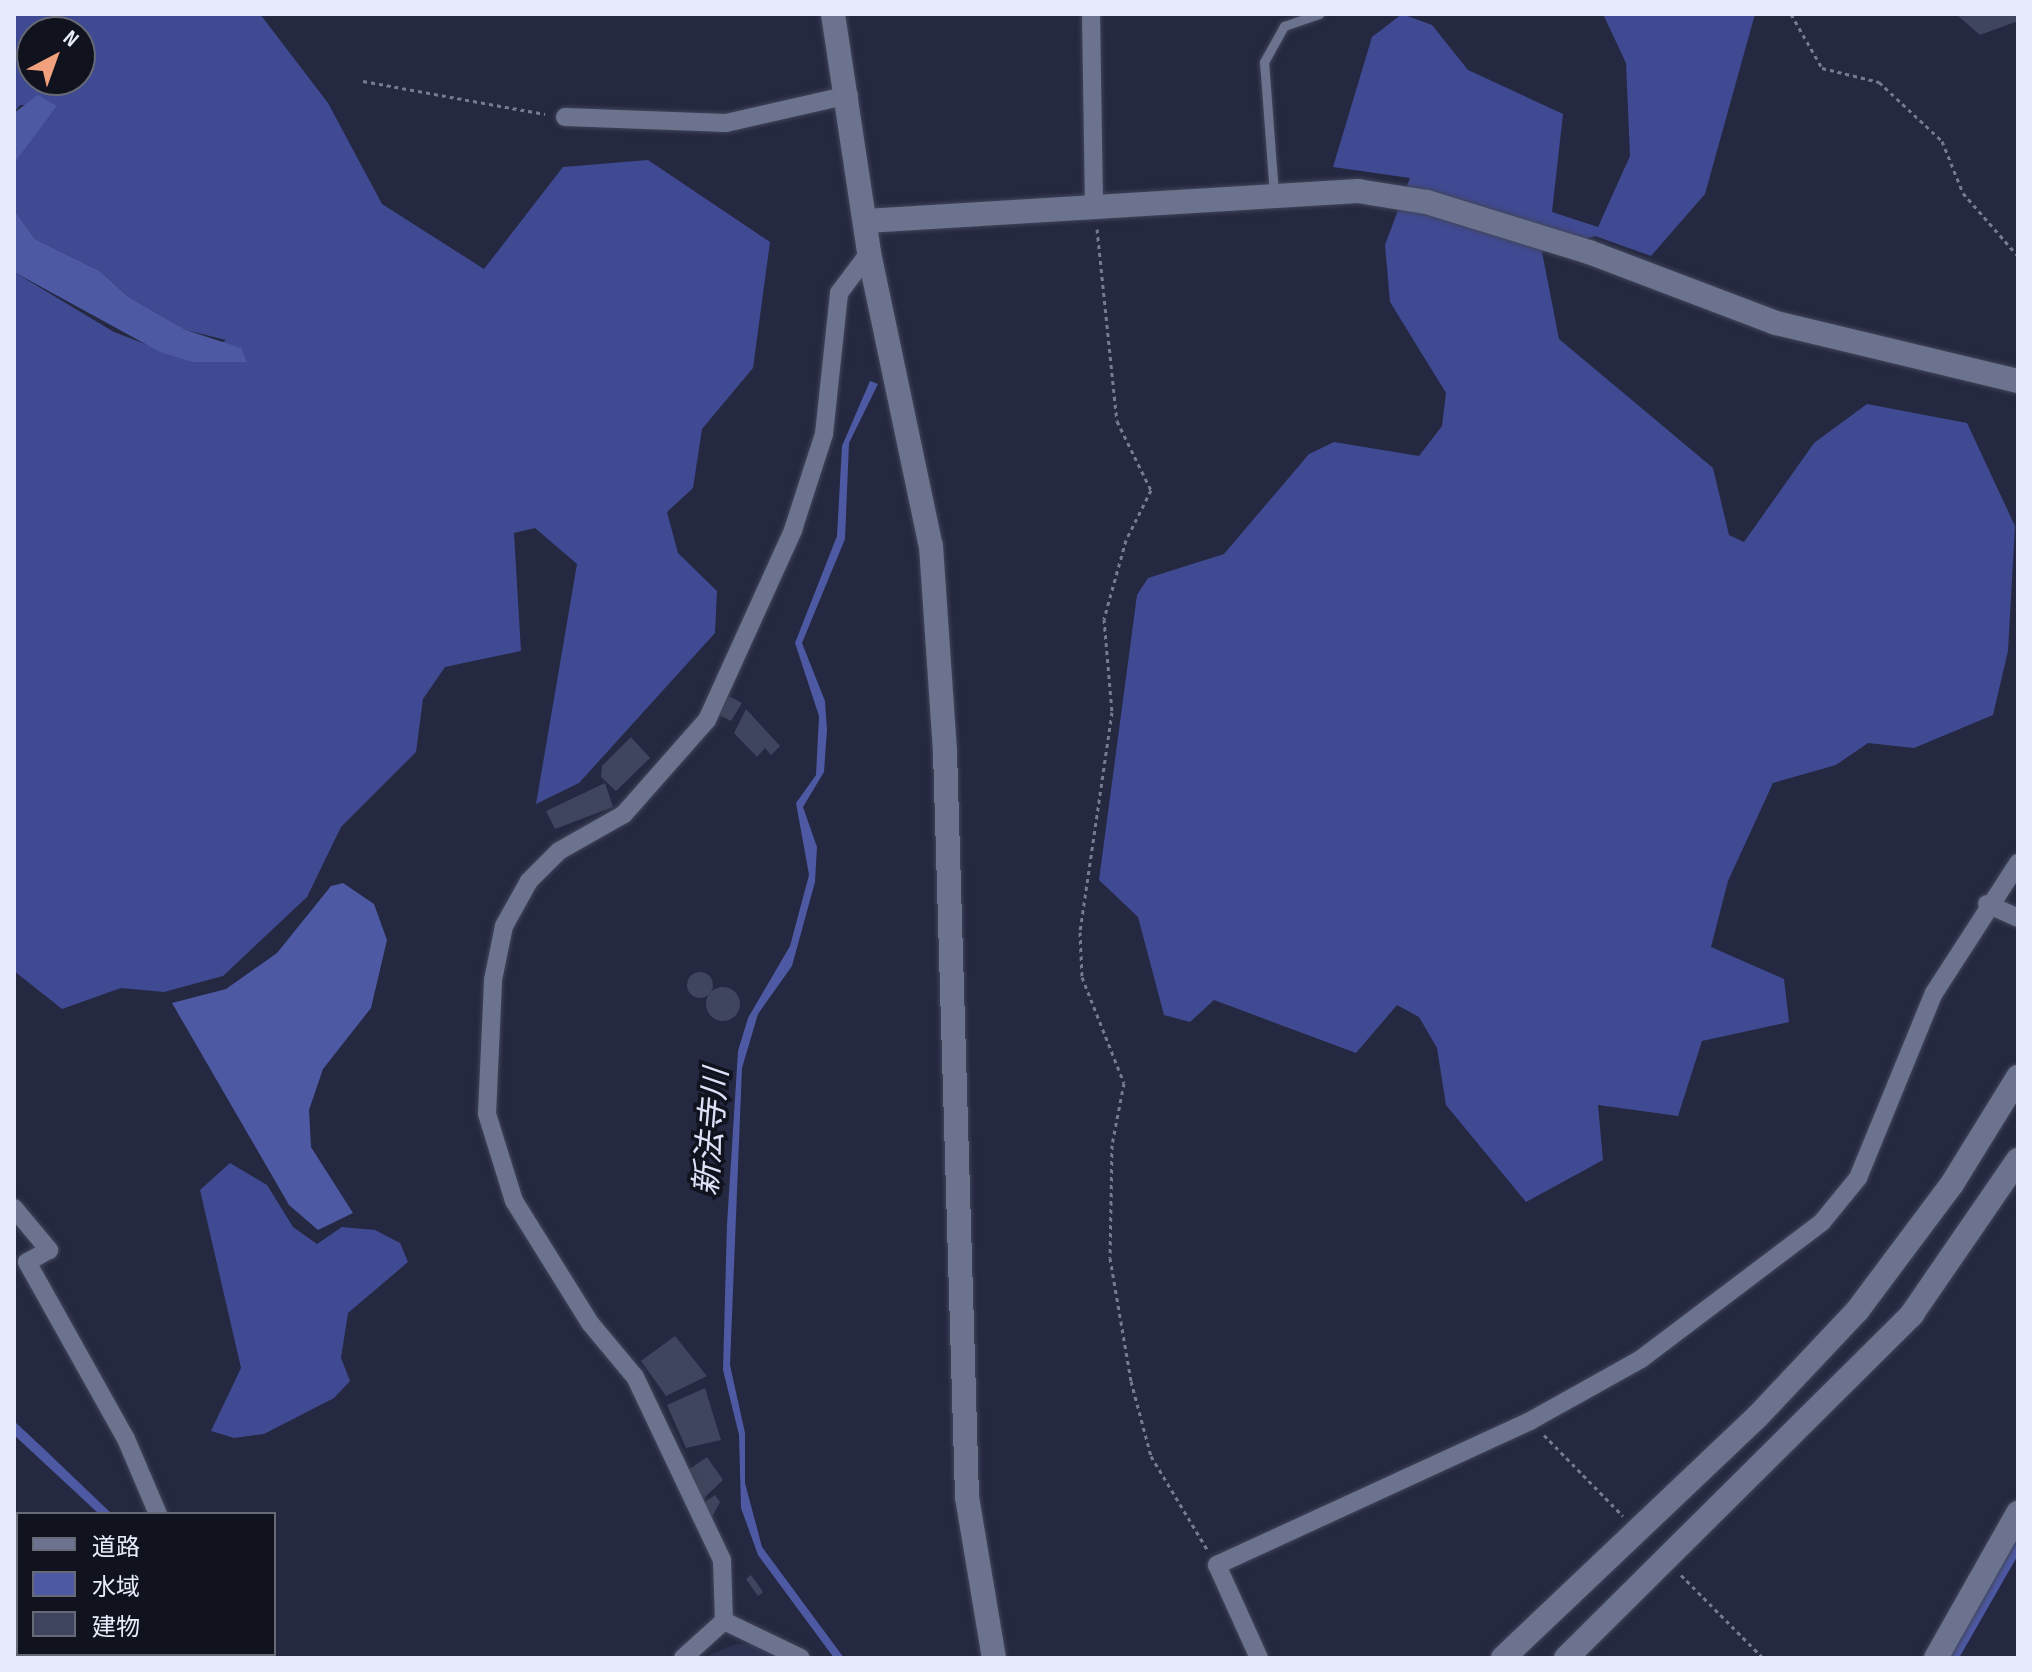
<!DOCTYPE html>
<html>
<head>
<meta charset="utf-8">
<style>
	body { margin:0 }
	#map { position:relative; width:2032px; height:1672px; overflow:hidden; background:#242840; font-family:"Sofia Sans Condensed","Noto Sans JP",sans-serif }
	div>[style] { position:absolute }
	.built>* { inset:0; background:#2c3250 }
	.forest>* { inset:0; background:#404a92 }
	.water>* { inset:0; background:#4d59a3 }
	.building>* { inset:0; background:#3f455e }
	.round { border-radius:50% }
	.path>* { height:3px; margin-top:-1.5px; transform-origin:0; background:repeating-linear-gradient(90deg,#777b8f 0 4px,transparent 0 8px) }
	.roads { filter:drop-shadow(0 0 2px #414559) drop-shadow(0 0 2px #414559) }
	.lane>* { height:9px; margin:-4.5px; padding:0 4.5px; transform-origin:4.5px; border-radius:4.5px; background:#6c738f }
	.street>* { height:18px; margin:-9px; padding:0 9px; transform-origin:9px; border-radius:9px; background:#6c738f }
	.secondary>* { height:24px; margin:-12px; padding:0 12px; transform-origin:12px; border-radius:12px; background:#6c738f }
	span { translate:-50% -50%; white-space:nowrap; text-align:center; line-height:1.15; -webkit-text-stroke:7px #10121d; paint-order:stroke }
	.water-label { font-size:32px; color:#dce1f7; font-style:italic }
	.frame { position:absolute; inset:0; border:16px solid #e7ebfb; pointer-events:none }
	.legend { position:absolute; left:16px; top:1512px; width:260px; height:144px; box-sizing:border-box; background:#10121d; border:2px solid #666976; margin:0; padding:10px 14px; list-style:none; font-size:24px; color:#e7ebfb }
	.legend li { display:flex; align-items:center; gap:16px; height:40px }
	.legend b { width:40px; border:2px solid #666976 }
	.north { position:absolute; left:16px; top:16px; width:80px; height:80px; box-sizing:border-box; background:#10121d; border:2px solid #666976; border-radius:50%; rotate:41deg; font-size:22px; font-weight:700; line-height:32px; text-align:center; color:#e7ebfb }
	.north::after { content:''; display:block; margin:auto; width:28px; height:36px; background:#f1a17d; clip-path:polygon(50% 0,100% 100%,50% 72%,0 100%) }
</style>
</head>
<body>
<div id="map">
	<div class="built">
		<div style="clip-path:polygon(737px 1644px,753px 1644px,789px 1658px,702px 1658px)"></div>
	</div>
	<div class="forest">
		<div style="clip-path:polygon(evenodd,14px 14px,260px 14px,328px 103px,382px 204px,484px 269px,563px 167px,648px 160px,770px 242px,753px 368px,702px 429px,693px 488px,667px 512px,678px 553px,717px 591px,715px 633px,579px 783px,536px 804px,577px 564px,535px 528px,514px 533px,521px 651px,445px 667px,423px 699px,416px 752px,341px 827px,307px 897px,223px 976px,164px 992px,121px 988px,62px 1009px,14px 971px,14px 272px,114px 332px,192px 362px,226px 340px,186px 330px,127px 296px,100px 271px,35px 239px,14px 210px,16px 158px,57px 106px,20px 105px,14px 113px,14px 14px,32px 32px,80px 32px,80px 80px,32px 80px,32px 32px)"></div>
		<div style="clip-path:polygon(1402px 14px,1432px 25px,1468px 70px,1563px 114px,1552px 212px,1598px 227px,1630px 156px,1626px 63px,1603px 14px,1755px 14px,1705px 194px,1651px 256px,1595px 236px,1542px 252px,1559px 339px,1713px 468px,1729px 535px,1744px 542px,1814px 443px,1867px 404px,1967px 423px,2015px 526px,2008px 651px,1993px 715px,1914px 748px,1868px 743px,1836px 765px,1773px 783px,1728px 881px,1711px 947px,1784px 979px,1789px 1022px,1702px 1041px,1678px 1116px,1598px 1105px,1603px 1160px,1526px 1202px,1446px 1105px,1437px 1048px,1419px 1017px,1397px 1005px,1356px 1053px,1214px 1000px,1190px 1022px,1164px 1015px,1138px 917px,1099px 880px,1137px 595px,1148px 578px,1224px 554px,1309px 454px,1334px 442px,1419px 456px,1442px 426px,1446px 393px,1390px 302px,1385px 245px,1410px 178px,1333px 167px,1372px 37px)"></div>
		<div style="clip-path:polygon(230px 1163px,267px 1185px,293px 1227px,317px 1244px,342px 1227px,375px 1230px,400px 1243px,408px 1262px,348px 1313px,341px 1358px,350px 1381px,334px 1398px,264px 1434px,234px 1438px,211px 1431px,241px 1368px,200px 1190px)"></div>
	</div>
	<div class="water">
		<div style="clip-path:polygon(38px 95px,57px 106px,14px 163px,14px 113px)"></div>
		<div style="clip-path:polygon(14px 210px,35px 239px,100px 271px,127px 296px,186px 330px,241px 348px,247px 362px,192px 362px,160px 352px,14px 272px)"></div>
		<div style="clip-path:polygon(870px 381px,878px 384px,849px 443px,845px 539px,802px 643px,825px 701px,827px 730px,824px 772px,803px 807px,817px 847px,815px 882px,792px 966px,758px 1014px,742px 1068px,730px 1365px,745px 1433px,745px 1483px,762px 1547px,844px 1658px,834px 1658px,758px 1555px,741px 1508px,739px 1435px,723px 1370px,727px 1224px,738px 1051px,748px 1018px,790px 946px,809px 875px,796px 803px,816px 775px,819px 716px,795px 643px,837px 536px,842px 446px)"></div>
		<div style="clip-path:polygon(343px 883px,374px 904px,387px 940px,371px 1008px,323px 1069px,309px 1110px,311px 1147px,353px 1213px,318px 1230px,289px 1205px,172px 1003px,226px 989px,277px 953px,331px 886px)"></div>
		<div style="clip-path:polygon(14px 1421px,44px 1449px,112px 1514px,99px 1514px,14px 1435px)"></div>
		<div style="clip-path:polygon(2018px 1538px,2018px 1555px,1959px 1658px,1949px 1658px)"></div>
	</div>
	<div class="building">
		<div style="clip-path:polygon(1956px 14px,2018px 14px,2018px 21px,1980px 35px)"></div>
		<div style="clip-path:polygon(729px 696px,742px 703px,731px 721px,719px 715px)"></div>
		<div style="clip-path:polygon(746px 709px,780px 746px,771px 755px,765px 748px,757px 757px,734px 733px)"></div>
		<div style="clip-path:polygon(631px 737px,650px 758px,616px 791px,601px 777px,602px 766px)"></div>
		<div style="clip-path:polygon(605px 783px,613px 807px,555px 829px,546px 811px)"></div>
		<div class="round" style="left:687px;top:972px;width:26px;height:26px"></div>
		<div class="round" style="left:706px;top:987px;width:34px;height:34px"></div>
		<div style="clip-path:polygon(675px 1336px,707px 1376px,666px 1396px,641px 1361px)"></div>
		<div style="clip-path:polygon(705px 1388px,721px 1440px,686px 1448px,667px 1405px)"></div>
		<div style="clip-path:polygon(707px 1457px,723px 1480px,703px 1499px,685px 1472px)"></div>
		<div style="clip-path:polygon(715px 1495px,720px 1502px,711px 1519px,702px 1504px)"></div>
		<div style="clip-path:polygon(751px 1575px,763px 1592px,758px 1596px,746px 1579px)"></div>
	</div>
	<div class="path">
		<div style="left:1791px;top:14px;width:62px;rotate:60.1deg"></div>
		<div style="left:1822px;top:68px;width:59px;rotate:13.8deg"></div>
		<div style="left:1879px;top:82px;width:86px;rotate:43.1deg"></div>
		<div style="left:1942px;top:141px;width:56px;rotate:68deg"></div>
		<div style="left:1963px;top:193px;width:84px;rotate:48.9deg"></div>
		<div style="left:363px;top:81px;width:185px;rotate:10.3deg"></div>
		<div style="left:1097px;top:229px;width:193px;rotate:84.1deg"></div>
		<div style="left:1117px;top:421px;width:77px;rotate:63.8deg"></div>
		<div style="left:1151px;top:490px;width:56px;rotate:116.6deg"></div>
		<div style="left:1126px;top:540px;width:82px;rotate:105.6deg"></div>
		<div style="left:1104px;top:619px;width:93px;rotate:85.1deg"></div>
		<div style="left:1112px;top:712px;width:222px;rotate:98.3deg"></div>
		<div style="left:1080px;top:932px;width:45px;rotate:87.5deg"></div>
		<div style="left:1082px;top:977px;width:114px;rotate:68.4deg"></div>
		<div style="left:1124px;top:1083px;width:63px;rotate:101deg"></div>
		<div style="left:1112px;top:1145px;width:113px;rotate:91deg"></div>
		<div style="left:1110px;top:1258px;width:125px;rotate:80.3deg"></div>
		<div style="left:1131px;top:1381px;width:78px;rotate:75.1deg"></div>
		<div style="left:1151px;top:1456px;width:111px;rotate:59deg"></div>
		<div style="left:1544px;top:1435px;width:113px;rotate:45.7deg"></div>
		<div style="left:1681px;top:1575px;width:117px;rotate:45.3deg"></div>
	</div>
	<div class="roads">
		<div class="lane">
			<div style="left:1274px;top:194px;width:132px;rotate:-94.3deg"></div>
			<div style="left:1264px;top:62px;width:41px;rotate:-60.9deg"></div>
			<div style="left:1284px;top:26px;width:37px;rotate:-19deg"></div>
		</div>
		<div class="street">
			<div style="left:1091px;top:14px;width:196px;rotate:89.1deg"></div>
			<div style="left:565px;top:117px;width:161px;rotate:2.1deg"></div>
			<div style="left:726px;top:123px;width:126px;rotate:-12.8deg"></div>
			<div style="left:1987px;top:904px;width:34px;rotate:24deg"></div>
			<div style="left:14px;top:1208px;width:55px;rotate:50.2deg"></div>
			<div style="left:49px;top:1250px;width:25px;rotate:151deg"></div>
			<div style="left:27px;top:1262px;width:203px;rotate:60.8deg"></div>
			<div style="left:126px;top:1439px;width:82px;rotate:66.9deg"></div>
			<div style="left:724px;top:1621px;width:85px;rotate:25.7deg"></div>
			<div style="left:195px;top:1654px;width:4px;rotate:63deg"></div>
			<div style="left:683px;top:1658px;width:55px;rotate:-42.1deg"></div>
			<div style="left:724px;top:1621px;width:61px;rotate:-91.9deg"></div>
			<div style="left:722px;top:1560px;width:203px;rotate:-115.4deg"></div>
			<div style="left:635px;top:1377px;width:70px;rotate:-129.8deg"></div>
			<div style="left:590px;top:1323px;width:144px;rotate:-121.9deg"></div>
			<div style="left:514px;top:1201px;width:91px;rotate:-107.2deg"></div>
			<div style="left:487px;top:1114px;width:134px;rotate:-87.4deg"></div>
			<div style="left:493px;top:980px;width:55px;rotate:-78.5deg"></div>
			<div style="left:504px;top:926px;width:51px;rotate:-60.9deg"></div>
			<div style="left:529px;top:881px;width:42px;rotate:-45deg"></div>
			<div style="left:559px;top:851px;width:75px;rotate:-29.6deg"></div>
			<div style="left:624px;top:814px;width:125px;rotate:-48.6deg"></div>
			<div style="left:707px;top:720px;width:209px;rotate:-65.6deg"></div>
			<div style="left:793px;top:530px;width:101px;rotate:-72.1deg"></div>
			<div style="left:824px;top:434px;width:142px;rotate:-83.9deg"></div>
			<div style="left:839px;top:293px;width:50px;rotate:-53.1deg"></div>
			<div style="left:1259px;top:1658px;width:102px;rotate:-114.3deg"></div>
			<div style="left:1217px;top:1565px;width:345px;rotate:-24.7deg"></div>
			<div style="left:1530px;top:1421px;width:127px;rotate:-29.2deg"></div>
			<div style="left:1641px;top:1359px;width:227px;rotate:-37.1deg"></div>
			<div style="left:1822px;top:1222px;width:57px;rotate:-50.7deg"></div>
			<div style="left:1858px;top:1178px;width:200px;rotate:-67.7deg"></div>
			<div style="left:1934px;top:993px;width:155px;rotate:-57.1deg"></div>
		</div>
		<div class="secondary">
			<div style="left:833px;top:14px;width:242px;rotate:81.4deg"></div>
			<div style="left:869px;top:253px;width:299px;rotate:78.1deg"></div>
			<div style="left:931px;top:546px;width:205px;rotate:86.1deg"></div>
			<div style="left:945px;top:751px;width:746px;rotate:88.31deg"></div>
			<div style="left:967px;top:1497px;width:163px;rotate:80.5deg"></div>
			<div style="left:866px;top:221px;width:493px;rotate:-3.5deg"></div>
			<div style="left:1358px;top:191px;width:70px;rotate:9.1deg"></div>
			<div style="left:1427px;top:202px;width:170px;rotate:17.2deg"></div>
			<div style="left:1589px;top:252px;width:200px;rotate:20.8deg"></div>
			<div style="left:1776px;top:323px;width:249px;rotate:13.5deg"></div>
			<div style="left:1503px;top:1658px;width:350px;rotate:-43.5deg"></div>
			<div style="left:1757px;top:1417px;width:146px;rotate:-46.7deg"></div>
			<div style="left:1857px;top:1311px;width:159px;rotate:-53.2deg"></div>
			<div style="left:1952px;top:1184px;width:126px;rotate:-58.3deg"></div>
			<div style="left:1566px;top:1658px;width:488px;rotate:-44.8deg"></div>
			<div style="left:1912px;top:1314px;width:187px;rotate:-55.5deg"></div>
			<div style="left:1936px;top:1658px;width:167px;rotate:-60.5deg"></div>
		</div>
	</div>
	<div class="water-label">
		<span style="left:713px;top:1132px;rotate:-85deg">新法寺川</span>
	</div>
	<div class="frame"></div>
	<ul class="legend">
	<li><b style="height:10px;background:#6c738f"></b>道路</li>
	<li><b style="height:22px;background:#4d59a3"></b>水域</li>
	<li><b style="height:22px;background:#3f455e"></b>建物</li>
	</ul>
	<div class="north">N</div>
</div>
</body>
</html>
